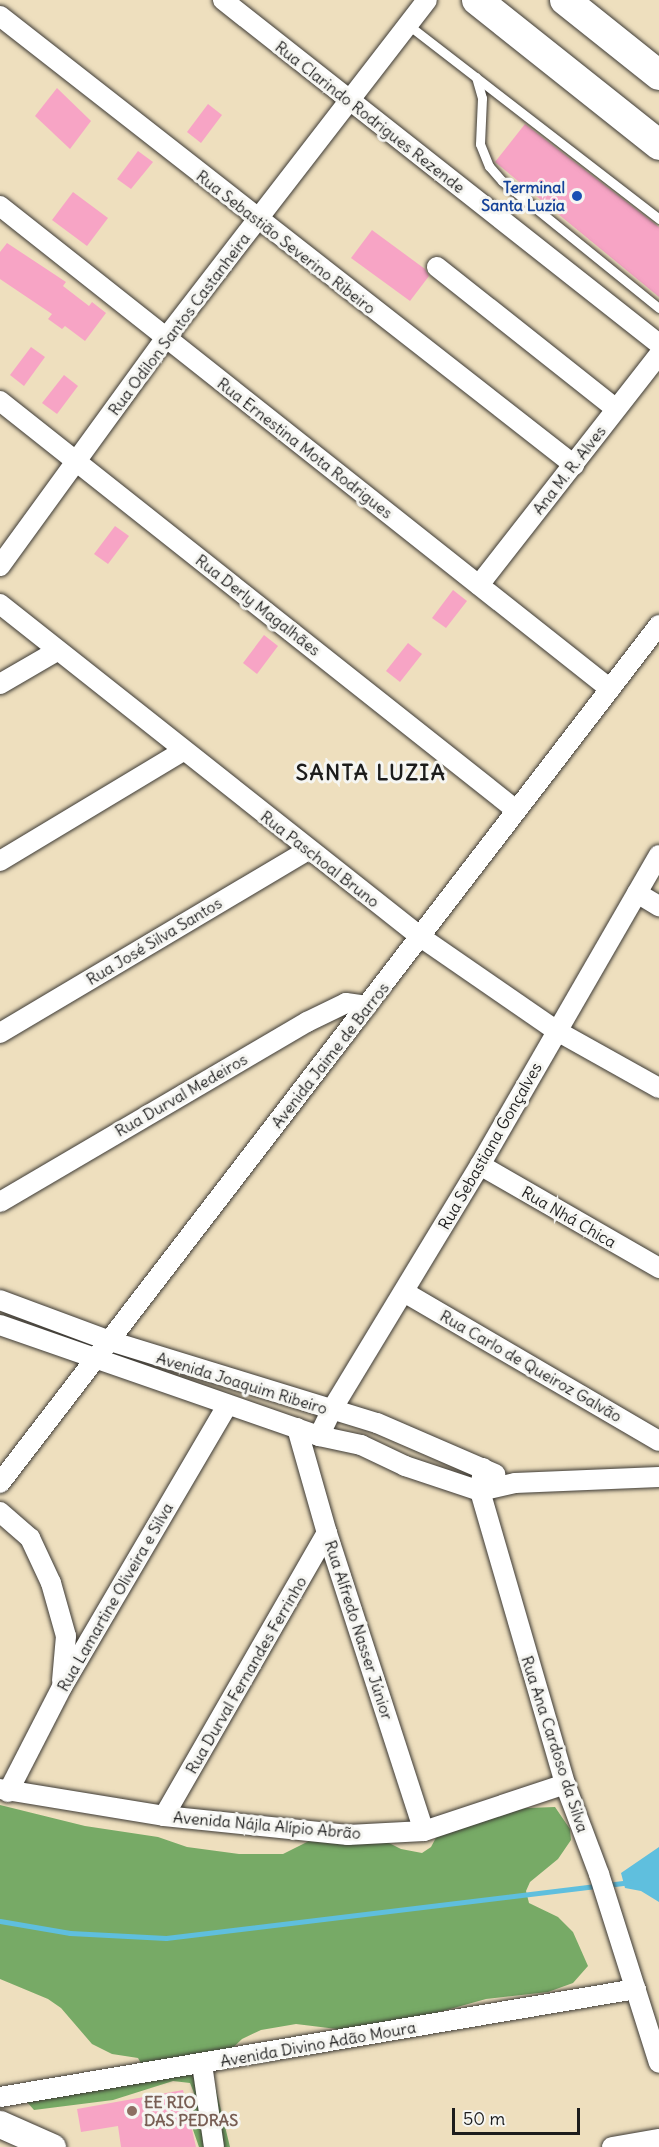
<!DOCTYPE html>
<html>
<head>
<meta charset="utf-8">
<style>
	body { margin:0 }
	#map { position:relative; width:659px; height:2147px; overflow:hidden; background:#eedfbe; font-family:Delius,sans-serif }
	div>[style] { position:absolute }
	.forest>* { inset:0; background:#7a6 }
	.water>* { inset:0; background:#5fbfde }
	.stream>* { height:5px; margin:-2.5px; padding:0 2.5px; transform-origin:2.5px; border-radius:2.5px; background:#5fbfde }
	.building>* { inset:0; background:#f7a4c5 }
	.roads { filter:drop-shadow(0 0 2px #3c3934) drop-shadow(0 0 2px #3c3934) }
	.lane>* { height:9px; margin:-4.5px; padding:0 4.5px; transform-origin:4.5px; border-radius:4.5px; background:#fff }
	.street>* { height:20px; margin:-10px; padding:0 10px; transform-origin:10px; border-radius:10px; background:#fff }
	.secondary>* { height:27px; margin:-13.5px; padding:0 13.5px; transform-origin:13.5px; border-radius:13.5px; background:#fff }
	.primary>* { height:30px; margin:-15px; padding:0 15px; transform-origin:15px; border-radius:15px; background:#fff }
	.dots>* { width:16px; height:16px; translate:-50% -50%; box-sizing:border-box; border:3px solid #f6f6f2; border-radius:50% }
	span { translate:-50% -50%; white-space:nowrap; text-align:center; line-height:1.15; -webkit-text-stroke:6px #f6f6f2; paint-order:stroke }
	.street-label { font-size:16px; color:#1c1c1c }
	.transit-label { font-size:16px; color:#164399; font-weight:700 }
	.right { translate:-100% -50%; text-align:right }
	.education-label { font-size:16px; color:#785e54; font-weight:700 }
	.left { translate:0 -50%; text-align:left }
	.district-label { font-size:22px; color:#1c1c1c; font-weight:700; letter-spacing:1.5px }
	.scale { position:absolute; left:452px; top:2108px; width:128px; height:27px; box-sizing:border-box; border:3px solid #1c1c1c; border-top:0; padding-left:8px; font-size:18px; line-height:21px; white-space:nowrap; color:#1c1c1c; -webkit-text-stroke:4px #f6f6f2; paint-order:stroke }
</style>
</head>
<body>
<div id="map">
	<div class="forest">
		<div style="clip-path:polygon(0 1805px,85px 1826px,158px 1837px,187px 1847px,239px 1854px,283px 1854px,311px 1840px,381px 1839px,401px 1849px,422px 1853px,431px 1847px,439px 1832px,501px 1809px,555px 1807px,570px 1829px,571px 1840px,558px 1859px,530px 1882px,526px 1891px,529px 1903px,558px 1917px,573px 1932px,588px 1966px,573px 1983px,548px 1992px,486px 1999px,418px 2018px,345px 2030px,296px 2024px,261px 2030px,242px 2039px,211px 2069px,230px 2147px,199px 2147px,191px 2124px,194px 2093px,190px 2083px,173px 2081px,113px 2100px,34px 2110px,27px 2102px,143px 2067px,138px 2058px,112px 2054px,92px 2044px,61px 2008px,48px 1999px,0 1979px)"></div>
	</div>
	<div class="water">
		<div style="clip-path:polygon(659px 1847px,659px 1902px,641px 1891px,625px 1888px,621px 1873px)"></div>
	</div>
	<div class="stream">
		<div style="left:607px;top:1885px;width:24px;rotate:-7deg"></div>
		<div style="left:0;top:1921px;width:71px;rotate:9.7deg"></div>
		<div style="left:70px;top:1933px;width:96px;rotate:3deg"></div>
		<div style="left:166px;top:1938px;width:435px;rotate:-6.9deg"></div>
	</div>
	<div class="building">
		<div style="clip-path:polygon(57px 88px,91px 121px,70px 149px,35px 116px)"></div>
		<div style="clip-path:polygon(208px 104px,222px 115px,201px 143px,187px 132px)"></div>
		<div style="clip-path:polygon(525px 124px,659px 227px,659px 297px,495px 162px)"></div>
		<div style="clip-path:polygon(138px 151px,153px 162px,131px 189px,117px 179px)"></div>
		<div style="clip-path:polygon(73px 192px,108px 218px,87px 246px,52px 220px)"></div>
		<div style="clip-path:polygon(372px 230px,425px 269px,429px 276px,410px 301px,351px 258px)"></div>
		<div style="clip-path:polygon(7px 243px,66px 282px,63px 286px,89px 306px,92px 302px,106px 313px,85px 341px,65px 326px,62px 329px,48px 319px,52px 314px,0 279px,0 252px)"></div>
		<div style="clip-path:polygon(31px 347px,45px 357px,24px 386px,10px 375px)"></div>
		<div style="clip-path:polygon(64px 375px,78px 386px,57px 414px,42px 403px)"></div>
		<div style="clip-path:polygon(115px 526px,129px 536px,108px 564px,94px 554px)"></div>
		<div style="clip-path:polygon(453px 590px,467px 601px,446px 628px,432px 618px)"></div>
		<div style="clip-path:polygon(264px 635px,278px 646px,257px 674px,243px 663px)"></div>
		<div style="clip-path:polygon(408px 643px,422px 654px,400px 682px,386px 671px)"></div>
		<div style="clip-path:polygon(183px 2090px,196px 2147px,121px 2147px,118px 2126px,81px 2132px,77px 2109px)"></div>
	</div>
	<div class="roads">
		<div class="lane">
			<div style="left:407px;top:24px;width:319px;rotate:37.7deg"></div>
			<div style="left:476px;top:77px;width:22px;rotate:74deg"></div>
			<div style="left:482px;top:98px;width:46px;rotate:92.5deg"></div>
			<div style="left:480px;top:144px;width:24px;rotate:68deg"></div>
			<div style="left:489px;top:166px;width:20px;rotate:49deg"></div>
			<div style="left:502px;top:181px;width:202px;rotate:39deg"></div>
		</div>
		<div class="street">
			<div style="left:223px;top:0;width:555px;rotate:38.27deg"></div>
			<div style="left:0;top:16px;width:729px;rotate:38.03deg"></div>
			<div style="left:0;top:206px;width:778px;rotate:38.37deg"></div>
			<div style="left:437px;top:267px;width:228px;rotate:38.4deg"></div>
			<div style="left:0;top:401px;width:658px;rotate:38.4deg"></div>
			<div style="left:0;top:566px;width:281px;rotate:-54deg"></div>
			<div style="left:165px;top:339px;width:428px;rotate:-52.3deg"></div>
			<div style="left:479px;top:585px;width:292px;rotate:-52deg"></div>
			<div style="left:0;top:604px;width:538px;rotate:38.36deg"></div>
			<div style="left:422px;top:938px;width:164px;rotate:34.6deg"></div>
			<div style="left:557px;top:1031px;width:117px;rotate:29.2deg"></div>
			<div style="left:0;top:684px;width:66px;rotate:-30.1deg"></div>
			<div style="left:0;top:861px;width:214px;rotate:-31deg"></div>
			<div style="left:637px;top:893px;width:26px;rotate:31deg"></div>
			<div style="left:0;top:1033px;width:358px;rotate:-30.7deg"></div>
			<div style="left:480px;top:1165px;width:207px;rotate:29.9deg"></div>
			<div style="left:0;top:1202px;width:356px;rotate:-30.4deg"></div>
			<div style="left:307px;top:1022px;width:43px;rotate:-26deg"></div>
			<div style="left:346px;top:1003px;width:21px;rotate:8deg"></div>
			<div style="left:404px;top:1292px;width:295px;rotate:30.3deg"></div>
			<div style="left:0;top:1300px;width:117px;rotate:20.4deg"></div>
			<div style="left:110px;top:1341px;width:279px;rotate:17.1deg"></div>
			<div style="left:377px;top:1423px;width:129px;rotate:23.4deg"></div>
			<div style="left:0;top:1325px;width:338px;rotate:19.2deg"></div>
			<div style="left:319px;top:1436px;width:43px;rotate:12.1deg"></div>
			<div style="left:361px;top:1445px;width:49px;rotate:25.5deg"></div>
			<div style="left:405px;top:1466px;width:79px;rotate:18.4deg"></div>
			<div style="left:480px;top:1491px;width:36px;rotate:-13deg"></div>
			<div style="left:515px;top:1483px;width:144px;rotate:-2.4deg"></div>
			<div style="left:297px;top:1428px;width:109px;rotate:74.1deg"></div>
			<div style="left:327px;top:1533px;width:313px;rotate:72deg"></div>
			<div style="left:319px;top:1436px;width:28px;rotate:-64deg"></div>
			<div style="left:331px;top:1411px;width:288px;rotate:-58.8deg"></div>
			<div style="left:480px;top:1165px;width:358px;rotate:-60deg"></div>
			<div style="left:483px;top:1468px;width:23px;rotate:97deg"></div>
			<div style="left:480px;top:1491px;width:305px;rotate:73.8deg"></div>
			<div style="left:565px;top:1784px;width:96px;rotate:69.3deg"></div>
			<div style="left:599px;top:1874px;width:198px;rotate:72.4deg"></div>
			<div style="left:0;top:1483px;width:1082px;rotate:-52.47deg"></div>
			<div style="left:0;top:1512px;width:40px;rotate:41deg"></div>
			<div style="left:30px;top:1538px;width:50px;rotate:65deg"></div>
			<div style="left:51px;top:1583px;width:55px;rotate:74.2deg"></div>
			<div style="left:66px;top:1636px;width:45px;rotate:95.1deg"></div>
			<div style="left:0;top:1789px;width:166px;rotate:9.3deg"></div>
			<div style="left:164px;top:1816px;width:185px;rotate:5.9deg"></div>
			<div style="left:348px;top:1835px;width:76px;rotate:-3deg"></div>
			<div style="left:424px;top:1831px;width:149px;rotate:-18.4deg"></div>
			<div style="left:8px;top:1792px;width:118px;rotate:-62.8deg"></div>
			<div style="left:62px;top:1687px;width:326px;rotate:-59.6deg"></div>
			<div style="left:164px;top:1816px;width:327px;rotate:-60.1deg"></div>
			<div style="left:202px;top:2064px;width:84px;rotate:81.8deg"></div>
			<div style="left:0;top:2097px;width:645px;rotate:-9.64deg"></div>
			<div style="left:612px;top:2147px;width:48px;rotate:-9.7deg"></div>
		</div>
		<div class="secondary">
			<div style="left:0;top:2124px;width:57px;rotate:23.9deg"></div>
		</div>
		<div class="primary">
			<div style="left:477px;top:0;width:233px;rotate:38.5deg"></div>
			<div style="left:565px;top:0;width:120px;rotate:38.6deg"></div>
		</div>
	</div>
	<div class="dots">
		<div style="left:577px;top:196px;background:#1a4fb4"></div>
		<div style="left:132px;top:2111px;background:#8d6e63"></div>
	</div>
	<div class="street-label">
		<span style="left:370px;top:117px;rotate:38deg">Rua Clarindo Rodrigues Rezende</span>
		<span style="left:286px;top:242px;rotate:38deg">Rua Sebastião Severino Ribeiro</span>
		<span style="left:179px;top:324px;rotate:-53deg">Rua Odilon Santos Castanheira</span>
		<span style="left:305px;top:448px;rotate:38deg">Rua Ernestina Mota Rodrigues</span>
		<span style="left:569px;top:470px;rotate:-52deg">Ana M. R. Alves</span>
		<span style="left:258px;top:605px;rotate:38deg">Rua Derly Magalhães</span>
		<span style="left:320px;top:859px;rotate:38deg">Rua Paschoal Bruno</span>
		<span style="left:154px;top:941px;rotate:-31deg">Rua José Silva Santos</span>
		<span style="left:330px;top:1055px;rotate:-52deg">Avenida Jaime de Barros</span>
		<span style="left:181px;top:1095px;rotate:-30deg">Rua Durval Medeiros</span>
		<span style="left:490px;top:1146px;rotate:-60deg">Rua Sebastiana Gonçalves</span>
		<span style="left:569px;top:1217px;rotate:30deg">Rua Nhá Chica</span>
		<span style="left:531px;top:1366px;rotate:30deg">Rua Carlo de Queiroz Galvão</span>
		<span style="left:242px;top:1383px;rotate:17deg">Avenida Joaquim Ribeiro</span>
		<span style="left:115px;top:1597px;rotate:-60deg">Rua Lamartine Oliveira e Silva</span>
		<span style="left:359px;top:1630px;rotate:72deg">Rua Alfredo Nasser Júnior</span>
		<span style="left:246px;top:1675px;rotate:-60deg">Rua Durval Fernandes Ferrinho</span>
		<span style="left:555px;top:1744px;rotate:72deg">Rua Ana Cardoso da Silva</span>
		<span style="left:267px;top:1825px;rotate:5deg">Avenida Nájla Alípio Abrão</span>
		<span style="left:318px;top:2044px;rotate:-10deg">Avenida Divino Adão Moura</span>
	</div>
	<div class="transit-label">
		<span class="right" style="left:565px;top:196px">Terminal<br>Santa Luzia</span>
	</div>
	<div class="education-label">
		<span class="left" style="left:144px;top:2111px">EE RIO<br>DAS PEDRAS</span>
	</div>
	<div class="district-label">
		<span style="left:371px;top:773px">SANTA LUZIA</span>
	</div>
	<div class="scale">50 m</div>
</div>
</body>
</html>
